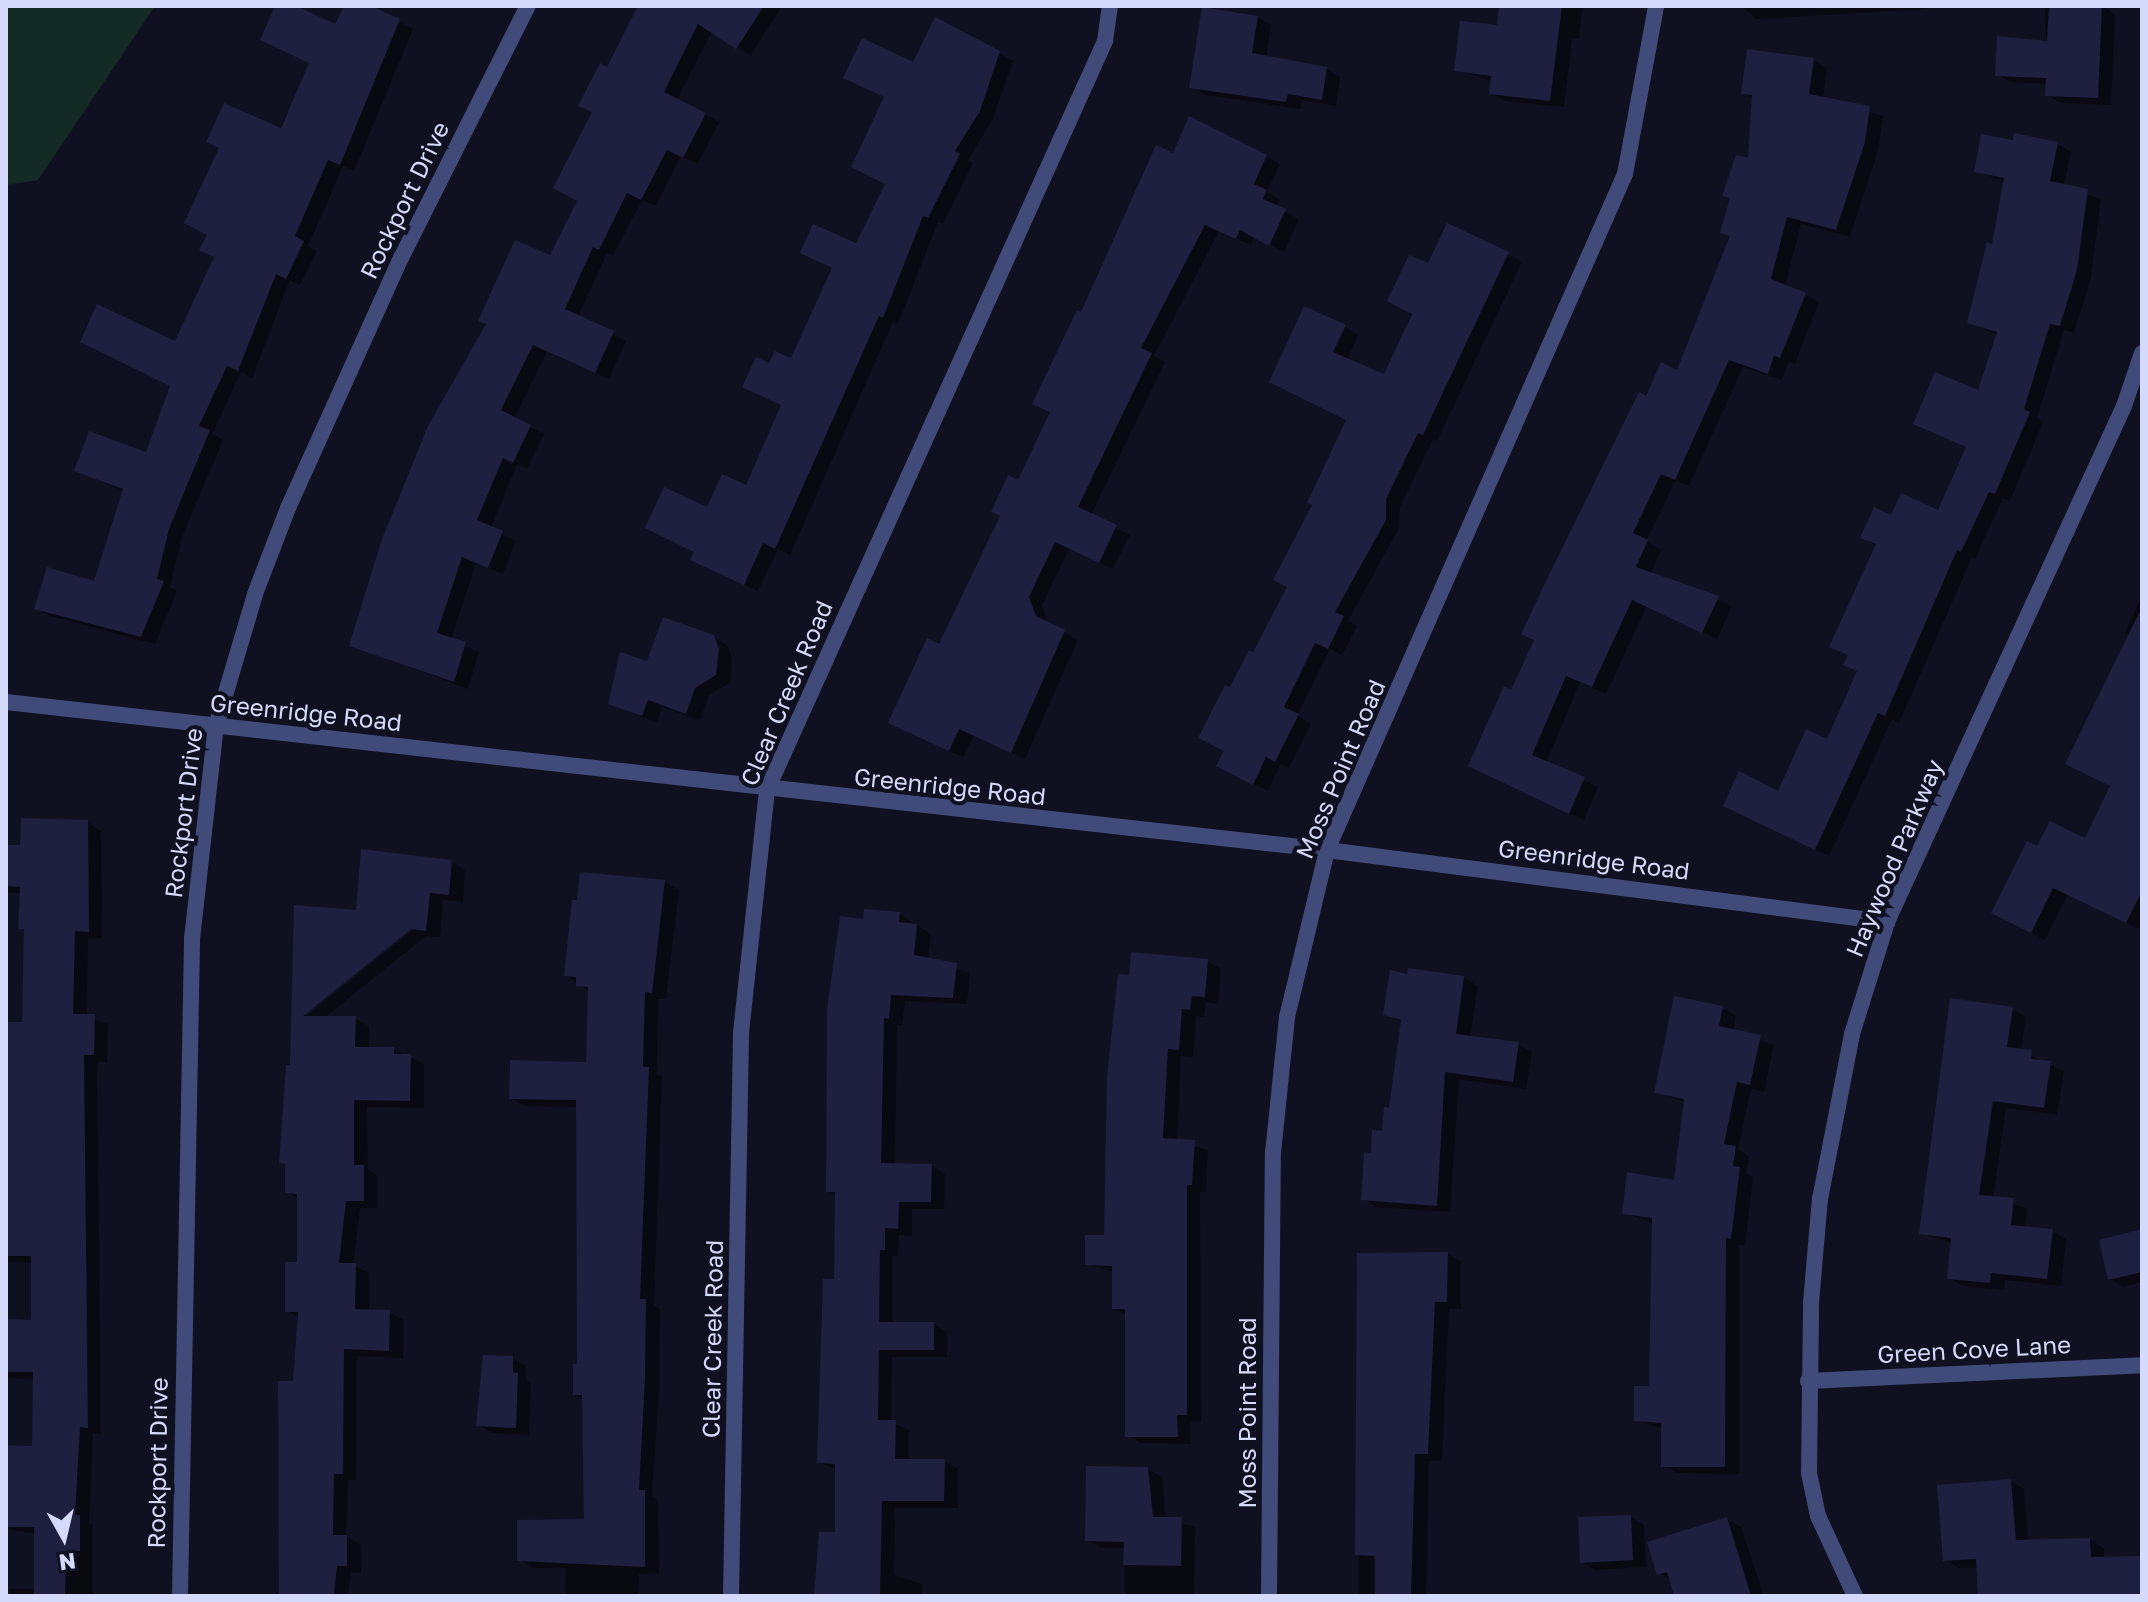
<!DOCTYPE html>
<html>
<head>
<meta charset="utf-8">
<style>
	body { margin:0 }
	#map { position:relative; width:2148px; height:1602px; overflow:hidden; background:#101120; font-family:"Golos Text",sans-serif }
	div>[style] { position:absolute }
	.green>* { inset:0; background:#142a24 }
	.shadow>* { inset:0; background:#0007 }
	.building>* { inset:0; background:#1f1f3f }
	.street>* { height:16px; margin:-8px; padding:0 8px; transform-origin:8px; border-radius:8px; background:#414b79 }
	span { translate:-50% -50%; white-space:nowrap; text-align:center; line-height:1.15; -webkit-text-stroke:8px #101120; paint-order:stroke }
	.street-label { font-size:24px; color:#d5d9fa }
	.frame { position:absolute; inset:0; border:8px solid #d5d9fa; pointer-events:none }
	.north { position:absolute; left:24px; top:1498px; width:80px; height:80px; -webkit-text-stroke:6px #101120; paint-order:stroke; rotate:172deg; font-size:22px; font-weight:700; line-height:32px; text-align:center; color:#d5d9fa }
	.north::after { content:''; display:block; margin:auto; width:28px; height:36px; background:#d5d9fa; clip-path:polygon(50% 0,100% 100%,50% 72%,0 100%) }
</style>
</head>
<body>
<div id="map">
	<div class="green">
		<div style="clip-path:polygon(6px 6px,155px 6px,38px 180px,6px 185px)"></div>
	</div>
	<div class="shadow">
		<div style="clip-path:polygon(278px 6px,292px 6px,336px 27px,346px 6px,366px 6px,413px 29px,354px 171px,343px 166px,308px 246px,317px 251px,300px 285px,290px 280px,252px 378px,241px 372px,212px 434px,223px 440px,182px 537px,170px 587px,177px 591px,155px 644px,50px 616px,36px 609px,95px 583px,124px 491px,77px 470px,147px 454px,172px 386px,176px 343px,311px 63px)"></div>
		<div style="clip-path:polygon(640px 6px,782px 6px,751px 55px,712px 31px,677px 100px,719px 122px,698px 164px,681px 156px,656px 206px,642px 200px,613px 256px,607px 253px,578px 317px,626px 341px,609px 379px,547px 352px,514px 419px,544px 434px,527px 469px,517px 464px,491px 528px,516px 541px,503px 574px,476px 563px,451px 640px,479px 652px,468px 689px,351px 645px,579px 201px,594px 112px,608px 70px)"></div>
		<div style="clip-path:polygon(1501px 6px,1583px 6px,1579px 39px,1572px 38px,1564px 107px,1505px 101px,1491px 93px,1492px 81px,1456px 70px,1504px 27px)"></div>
		<div style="clip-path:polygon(1742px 6px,1927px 6px,1927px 9px,1756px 19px)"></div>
		<div style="clip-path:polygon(2045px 6px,2104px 6px,2115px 15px,2111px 105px,2061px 103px,2047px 95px,2047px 84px,2011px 82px,1997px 74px,2046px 43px)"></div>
		<div style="clip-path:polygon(1257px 17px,1271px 25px,1266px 58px,1327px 69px,1340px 77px,1336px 106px,1302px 100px,1300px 109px,1205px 95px,1192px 87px)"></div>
		<div style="clip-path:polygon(999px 53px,1013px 61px,993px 119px,968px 160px,973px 163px,943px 224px,938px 222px,898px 324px,893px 322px,790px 555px,778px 549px,758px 591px,706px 567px,708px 510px,747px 487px,783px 405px,770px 366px,792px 361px,857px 246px,887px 184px,914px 65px)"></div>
		<div style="clip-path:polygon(1813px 60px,1827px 68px,1823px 99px,1883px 116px,1878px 151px,1850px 237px,1801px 224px,1785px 286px,1819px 302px,1795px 364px,1789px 362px,1782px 380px,1743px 367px,1689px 486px,1676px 480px,1646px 541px,1661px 550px,1650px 574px,1732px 606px,1717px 639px,1647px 606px,1606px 694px,1580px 682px,1546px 763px,1598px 787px,1584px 820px,1485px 773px,1512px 692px,1647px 398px,1678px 373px,1732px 238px,1723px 232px,1750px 160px,1754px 99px,1743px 92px)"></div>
		<div style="clip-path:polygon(1983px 136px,2057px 144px,2071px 152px,2064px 186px,2101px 199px,2091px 278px,2074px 333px,2064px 330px,2037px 418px,2043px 422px,2010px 501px,2003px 498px,1975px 559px,1972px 557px,1899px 723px,1892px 719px,1829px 856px,1739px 813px,1779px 793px,1828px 741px,1859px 672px,1846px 665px,1877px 546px,1863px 538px,1892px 517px,1940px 513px,1968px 448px,1916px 423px,1980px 393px,1999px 335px,1969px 322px,1993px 246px,2005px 182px,1976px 171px)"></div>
		<div style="clip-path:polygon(1174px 155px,1266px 156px,1280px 164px,1267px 192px,1280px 200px,1276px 207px,1299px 219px,1284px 252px,1254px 236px,1251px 245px,1219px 231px,1154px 356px,1165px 362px,1091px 515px,1130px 535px,1113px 569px,1069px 549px,1042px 605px,1049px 625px,1078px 640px,1025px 759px,974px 736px,963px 757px,904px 730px,1052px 413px,1082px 315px)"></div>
		<div style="clip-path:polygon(1448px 225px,1522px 262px,1437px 441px,1433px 439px,1400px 507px,1399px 528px,1348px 621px,1357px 626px,1342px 655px,1330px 649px,1297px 716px,1311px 724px,1289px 768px,1281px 764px,1268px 791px,1232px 774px,1226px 751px,1231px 689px,1289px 587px,1349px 420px,1285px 389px,1345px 327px,1358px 335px,1347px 360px,1385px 377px)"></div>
		<div style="clip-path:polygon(2142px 595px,2142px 926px,2140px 929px,2068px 894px,2045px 940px,2007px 920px,2038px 849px,2086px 841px,2112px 786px,2130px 636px,2125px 633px)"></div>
		<div style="clip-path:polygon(713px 637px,727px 645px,732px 658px,730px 683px,709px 695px,700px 720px,662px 707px,657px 723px,609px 703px,622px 654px,648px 664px)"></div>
		<div style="clip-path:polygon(87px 822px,101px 831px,102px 938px,88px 938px,87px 1016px,108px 1024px,107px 1062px,97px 1062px,101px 1434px,93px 1434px,89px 1523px,93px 1525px,93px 1596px,9px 1596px,10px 1589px,36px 1589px,36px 1534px,6px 1529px,6px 1447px,34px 1448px,35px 1379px,6px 1378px,6px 1341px,33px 1322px,33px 1263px,6px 1262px,6px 1024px,24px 1024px,26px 931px,20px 927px,22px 893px,6px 892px,6px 847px,22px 847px)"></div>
		<div style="clip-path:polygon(evenodd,451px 862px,465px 870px,463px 902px,443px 900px,440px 937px,426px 936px,324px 1018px,355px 1018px,369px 1026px,369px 1049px,394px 1049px,424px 1064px,424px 1108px,367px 1107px,368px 1170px,377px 1175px,377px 1208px,360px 1208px,353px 1265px,369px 1273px,369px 1312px,389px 1312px,403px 1320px,403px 1358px,357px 1356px,356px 1480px,348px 1480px,346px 1536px,361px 1545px,361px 1573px,351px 1573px,348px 1596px,281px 1596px,300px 1318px,287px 1311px,299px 1264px,299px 1199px,287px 1192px,281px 1132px,292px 1067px,296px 907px,358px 913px,451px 862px,418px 921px,420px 924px,305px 1017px,305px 1012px,418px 921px)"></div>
		<div style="clip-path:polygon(665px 882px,679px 890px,666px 999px,658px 999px,657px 1074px,662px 1077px,654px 1305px,660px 1309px,659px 1388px,652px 1497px,658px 1500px,659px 1573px,639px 1574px,638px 1596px,565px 1596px,566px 1568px,533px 1568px,519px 1560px,586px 1521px,584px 1400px,575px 1394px,579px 1366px,578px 1107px,525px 1106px,511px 1098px,588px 1064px,590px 992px,566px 975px)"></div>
		<div style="clip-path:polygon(900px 914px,931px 934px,928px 959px,970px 973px,967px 1004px,905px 1001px,902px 1025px,897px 1025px,895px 1166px,931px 1166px,945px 1174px,944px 1209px,912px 1209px,912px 1236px,899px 1235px,898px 1256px,893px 1256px,893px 1324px,934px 1324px,947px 1332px,947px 1357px,892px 1357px,891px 1422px,909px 1430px,909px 1461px,944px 1461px,958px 1469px,958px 1508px,895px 1508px,894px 1575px,922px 1584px,922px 1596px,816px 1596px,837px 1534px,837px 1470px,819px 1462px,836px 1281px,837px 1196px,828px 1191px,865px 921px)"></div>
		<div style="clip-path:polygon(1207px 961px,1221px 969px,1218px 1004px,1206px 1002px,1204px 1017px,1196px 1016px,1193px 1057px,1181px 1056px,1177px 1141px,1208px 1150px,1206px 1192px,1200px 1192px,1201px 1422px,1191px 1422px,1191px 1444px,1141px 1443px,1127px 1435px,1127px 1316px,1114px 1308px,1114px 1272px,1087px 1264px,1106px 1237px,1131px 977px)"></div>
		<div style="clip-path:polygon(1392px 972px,1464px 978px,1478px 986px,1470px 1038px,1518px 1044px,1532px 1052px,1526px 1089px,1459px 1079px,1450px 1212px,1377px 1207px,1363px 1199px,1391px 1110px,1403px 1023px,1385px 1014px)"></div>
		<div style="clip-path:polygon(1722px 1008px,1736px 1016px,1733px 1031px,1774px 1045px,1764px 1092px,1751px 1089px,1738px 1150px,1749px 1156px,1746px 1174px,1753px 1177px,1745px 1245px,1739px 1245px,1739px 1474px,1677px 1473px,1663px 1465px,1663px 1429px,1636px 1420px,1651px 1388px,1654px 1223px,1624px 1213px,1676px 1182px,1686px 1103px,1656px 1092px)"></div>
		<div style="clip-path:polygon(2012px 1009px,2026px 1017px,2021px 1051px,2064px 1071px,2057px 1115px,2006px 1108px,1993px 1198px,2027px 1208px,2025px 1228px,2052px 1231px,2066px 1239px,2061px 1286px,2005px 1280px,2004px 1290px,1963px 1286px,1949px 1278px,1952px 1243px,1921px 1233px)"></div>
		<div style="clip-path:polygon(2142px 1231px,2142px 1282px,2123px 1287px,2109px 1279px)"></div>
		<div style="clip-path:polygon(1448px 1254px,1461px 1262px,1461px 1309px,1449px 1309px,1442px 1461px,1429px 1461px,1426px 1596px,1359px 1596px,1359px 1255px)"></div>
		<div style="clip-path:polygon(512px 1358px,526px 1366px,526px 1380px,531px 1383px,529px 1435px,492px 1433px,478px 1425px)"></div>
		<div style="clip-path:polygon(1148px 1469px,1162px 1477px,1166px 1519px,1195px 1527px,1194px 1596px,1125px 1596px,1125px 1548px,1101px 1548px,1087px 1540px)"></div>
		<div style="clip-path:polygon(2010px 1481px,2024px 1489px,2028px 1542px,2090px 1540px,2104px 1548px,2104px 1559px,2142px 1558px,2142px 1596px,1980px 1596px,1978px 1567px,1959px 1568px,1945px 1560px)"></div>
		<div style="clip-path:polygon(1630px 1517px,1644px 1525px,1646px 1567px,1596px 1570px,1582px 1562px)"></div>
		<div style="clip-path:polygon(1727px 1519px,1741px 1527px,1764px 1596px,1677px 1596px,1672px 1581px,1659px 1573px)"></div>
	</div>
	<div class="building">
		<div style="clip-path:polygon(275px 6px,296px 6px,335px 24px,344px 6px,371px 6px,400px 19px,340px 165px,328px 160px,307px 208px,295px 236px,304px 241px,286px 279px,276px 274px,238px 371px,227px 366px,199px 426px,210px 430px,169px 529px,157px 579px,164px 581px,141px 637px,34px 609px,47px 567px,94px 581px,123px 489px,74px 471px,89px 431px,146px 452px,170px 386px,80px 342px,97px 304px,175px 341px,214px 257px,199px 250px,207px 235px,184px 223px,219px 148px,206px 142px,224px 103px,281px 128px,309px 63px,260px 40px)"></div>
		<div style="clip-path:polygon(638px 6px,764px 6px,736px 49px,698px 24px,664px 92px,706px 113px,683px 158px,667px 150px,641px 200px,627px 193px,599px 250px,593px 247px,565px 309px,614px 331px,595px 373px,533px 345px,501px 410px,531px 425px,513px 463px,503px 458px,477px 520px,503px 531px,488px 568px,462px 557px,437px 633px,466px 642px,454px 682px,349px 646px,382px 539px,428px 426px,486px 324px,478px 321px,515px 240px,550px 255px,577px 201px,553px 188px,592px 112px,578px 106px,600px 63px,607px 67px)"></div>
		<div style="clip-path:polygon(1499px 6px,1562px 6px,1550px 101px,1489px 94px,1491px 76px,1454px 71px,1460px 21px,1497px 25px)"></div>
		<div style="clip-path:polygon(2049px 6px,2102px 6px,2098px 98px,2045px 96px,2046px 78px,1995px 76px,1997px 36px,2047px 41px)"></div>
		<div style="clip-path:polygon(1202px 7px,1258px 16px,1252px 53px,1327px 67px,1322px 100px,1288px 94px,1286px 102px,1189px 88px)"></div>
		<div style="clip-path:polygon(935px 17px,1000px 51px,980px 111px,955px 151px,960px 154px,928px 218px,923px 216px,883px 318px,879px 316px,775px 549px,763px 543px,744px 585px,690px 560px,694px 552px,645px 528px,664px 487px,707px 507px,722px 474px,746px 485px,781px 405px,742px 387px,756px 357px,769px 363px,775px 351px,791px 358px,832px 268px,800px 253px,813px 224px,856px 243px,885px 184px,851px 167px,884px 97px,843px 78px,862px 38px,913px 62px)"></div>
		<div style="clip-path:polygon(1747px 49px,1814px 58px,1809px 94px,1870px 106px,1865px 142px,1836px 230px,1787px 217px,1771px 279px,1806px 293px,1780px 358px,1774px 356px,1768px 374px,1729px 360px,1675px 480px,1661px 474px,1633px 533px,1648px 540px,1636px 567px,1719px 596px,1702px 633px,1632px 600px,1592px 687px,1566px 676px,1532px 755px,1585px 777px,1569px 814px,1468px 766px,1504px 686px,1511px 690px,1534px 640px,1521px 634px,1548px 577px,1639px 392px,1646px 396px,1661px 362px,1677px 370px,1730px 236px,1720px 233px,1730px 198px,1722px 196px,1736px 155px,1748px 158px,1752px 95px,1741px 94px)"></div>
		<div style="clip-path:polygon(1189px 116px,1267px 155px,1254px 184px,1267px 190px,1263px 199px,1286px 209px,1269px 246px,1240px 230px,1236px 239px,1205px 225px,1141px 348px,1152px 353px,1078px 507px,1117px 525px,1099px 563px,1055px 542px,1029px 597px,1036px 616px,1065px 630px,1011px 753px,959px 729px,949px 751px,888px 723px,927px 638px,939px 644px,1000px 516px,991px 512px,1008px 475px,1018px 480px,1050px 412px,1032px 404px,1077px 310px,1081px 312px,1156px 145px,1173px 153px)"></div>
		<div style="clip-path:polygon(2014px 133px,2058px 142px,2050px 181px,2088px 189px,2077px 270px,2060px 326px,2050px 324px,2024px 409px,2030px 412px,1995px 494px,1989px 492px,1961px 552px,1957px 550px,1885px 716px,1878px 713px,1815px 850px,1723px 806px,1739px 771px,1778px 791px,1806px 729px,1827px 739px,1857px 671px,1843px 665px,1848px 655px,1829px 647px,1876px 544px,1860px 538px,1874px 507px,1891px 515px,1901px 493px,1938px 510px,1966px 447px,1913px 424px,1935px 372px,1978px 390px,1997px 332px,1967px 323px,1987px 242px,1992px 244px,2004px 178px,1974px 172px,1981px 134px,2013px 140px)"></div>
		<div style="clip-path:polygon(1447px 223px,1509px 252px,1423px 435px,1418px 433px,1386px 499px,1386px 520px,1335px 612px,1344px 616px,1328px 649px,1315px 643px,1284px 707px,1299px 714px,1275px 762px,1266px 757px,1253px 785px,1216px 766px,1224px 751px,1198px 738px,1225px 685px,1230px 687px,1249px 650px,1253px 652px,1287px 587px,1273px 580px,1312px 505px,1307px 503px,1346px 420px,1269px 382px,1304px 306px,1346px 325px,1333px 352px,1384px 374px,1412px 314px,1387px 301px,1409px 255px,1428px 263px)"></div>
		<div style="clip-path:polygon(2142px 607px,2142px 891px,2126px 923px,2053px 888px,2031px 933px,1991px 913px,2027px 841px,2037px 846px,2050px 821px,2085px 838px,2110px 786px,2065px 764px)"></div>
		<div style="clip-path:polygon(663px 617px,714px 635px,719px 649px,716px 675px,695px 688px,686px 714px,648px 700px,642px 716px,608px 704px,620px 652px,647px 661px)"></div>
		<div style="clip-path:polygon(21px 818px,88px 820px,89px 932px,75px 931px,73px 1014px,95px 1014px,94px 1055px,84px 1055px,88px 1428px,80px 1427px,75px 1515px,80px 1515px,80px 1551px,66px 1551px,65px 1596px,34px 1596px,34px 1527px,6px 1527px,6px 1445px,32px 1446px,33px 1372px,6px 1372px,6px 1319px,31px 1320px,31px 1256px,6px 1256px,6px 1022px,22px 1022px,24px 929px,18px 929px,20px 887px,6px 886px,6px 845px,20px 845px)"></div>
		<div style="clip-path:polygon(361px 849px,452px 860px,449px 895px,430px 893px,426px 931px,411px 929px,303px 1016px,356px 1016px,355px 1047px,394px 1047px,394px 1054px,411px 1054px,410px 1101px,354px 1100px,354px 1165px,364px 1165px,364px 1201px,346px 1201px,339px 1263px,356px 1263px,355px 1309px,390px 1310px,389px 1351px,344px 1349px,343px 1474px,334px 1474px,333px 1535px,347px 1535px,347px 1566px,337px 1566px,334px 1596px,279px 1596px,278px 1381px,293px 1381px,298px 1312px,285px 1312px,285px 1262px,297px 1262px,297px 1194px,285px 1193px,285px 1164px,279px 1163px,286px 1065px,290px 1065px,294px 905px,356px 910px)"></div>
		<div style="clip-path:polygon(580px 872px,665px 880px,652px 993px,645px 992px,643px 1067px,649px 1067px,640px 1299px,646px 1299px,645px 1379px,639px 1490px,645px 1490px,645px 1567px,517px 1561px,517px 1520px,584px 1519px,582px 1395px,573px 1395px,573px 1364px,577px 1364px,576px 1100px,509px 1099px,510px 1060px,586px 1062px,588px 987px,576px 986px,576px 977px,564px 976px,572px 900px,577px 900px)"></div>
		<div style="clip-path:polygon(864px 909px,900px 912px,899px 922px,917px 924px,914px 955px,957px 963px,953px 998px,891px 995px,889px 1019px,884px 1018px,881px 1163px,932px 1164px,931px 1202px,899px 1202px,898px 1229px,885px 1228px,885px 1250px,880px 1250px,879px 1322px,934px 1322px,934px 1350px,879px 1350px,878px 1420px,896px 1420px,895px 1459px,945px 1459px,944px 1501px,882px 1501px,880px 1596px,814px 1596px,819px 1532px,835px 1532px,835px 1464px,817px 1463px,823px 1279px,834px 1279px,835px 1192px,826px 1192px,827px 1010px,840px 916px,863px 919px)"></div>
		<div style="clip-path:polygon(1131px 952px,1208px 959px,1205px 997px,1192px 996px,1190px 1010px,1182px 1009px,1179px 1050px,1168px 1049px,1163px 1138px,1195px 1140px,1192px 1185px,1187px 1185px,1187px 1415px,1177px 1415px,1178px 1437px,1125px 1437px,1125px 1309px,1112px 1309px,1112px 1266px,1085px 1265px,1085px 1235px,1104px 1235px,1107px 1076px,1118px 974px,1129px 975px)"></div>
		<div style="clip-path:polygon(1408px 968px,1464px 976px,1456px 1034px,1519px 1042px,1513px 1082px,1445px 1072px,1437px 1206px,1361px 1200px,1364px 1152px,1371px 1153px,1372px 1130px,1382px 1131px,1384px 1107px,1389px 1108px,1401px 1020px,1383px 1015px,1390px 970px,1407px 974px)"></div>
		<div style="clip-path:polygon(1674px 996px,1723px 1006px,1719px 1026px,1761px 1035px,1750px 1085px,1737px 1082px,1724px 1144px,1736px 1146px,1733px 1166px,1740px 1167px,1731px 1239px,1726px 1238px,1725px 1467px,1661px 1467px,1661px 1423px,1634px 1421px,1634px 1386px,1649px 1386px,1652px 1218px,1622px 1214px,1627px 1172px,1674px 1180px,1684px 1099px,1654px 1093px)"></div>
		<div style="clip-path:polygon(1950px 998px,2013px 1007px,2007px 1047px,2032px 1050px,2031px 1059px,2051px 1061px,2044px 1108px,1993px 1101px,1979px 1195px,2014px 1198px,2011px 1225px,2053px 1229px,2047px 1279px,1991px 1273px,1990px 1283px,1947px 1279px,1951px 1238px,1919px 1234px)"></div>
		<div style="clip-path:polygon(2142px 1229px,2142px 1272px,2108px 1280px,2099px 1240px)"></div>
		<div style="clip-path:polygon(1448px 1252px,1447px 1302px,1435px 1302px,1428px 1454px,1415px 1454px,1411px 1596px,1375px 1596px,1375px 1556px,1355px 1555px,1357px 1253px)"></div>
		<div style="clip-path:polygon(483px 1355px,513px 1356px,513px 1372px,518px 1373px,516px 1428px,476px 1426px)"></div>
		<div style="clip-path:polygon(1086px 1466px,1148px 1467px,1153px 1517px,1182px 1517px,1181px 1566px,1123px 1565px,1124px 1542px,1085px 1541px)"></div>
		<div style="clip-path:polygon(2011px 1479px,2016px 1540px,2090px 1538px,2091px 1557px,2140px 1556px,2141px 1596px,1978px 1596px,1976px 1559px,1943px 1561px,1937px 1485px)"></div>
		<div style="clip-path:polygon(1631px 1515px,1633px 1560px,1580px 1563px,1578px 1517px)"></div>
		<div style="clip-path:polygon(1727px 1517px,1751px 1596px,1674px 1596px,1667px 1572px,1657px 1575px,1647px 1542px)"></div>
	</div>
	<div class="street">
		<div style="left:6px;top:702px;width:1329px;rotate:6.39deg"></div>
		<div style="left:1327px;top:850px;width:565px;rotate:7.33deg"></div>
		<div style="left:1808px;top:1381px;width:334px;rotate:-2.7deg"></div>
		<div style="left:180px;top:1596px;width:657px;rotate:-88.95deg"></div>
		<div style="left:192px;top:939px;width:214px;rotate:-83.6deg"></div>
		<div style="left:216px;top:726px;width:138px;rotate:-73.5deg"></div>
		<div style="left:255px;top:594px;width:92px;rotate:-69deg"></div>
		<div style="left:288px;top:508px;width:274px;rotate:-65.7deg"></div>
		<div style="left:401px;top:258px;width:282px;rotate:-63.3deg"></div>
		<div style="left:731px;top:1596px;width:563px;rotate:-88.98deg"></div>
		<div style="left:741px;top:1033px;width:244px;rotate:-83.9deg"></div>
		<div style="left:767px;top:790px;width:822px;rotate:-65.71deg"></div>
		<div style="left:1105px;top:41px;width:35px;rotate:-82deg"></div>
		<div style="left:1269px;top:1596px;width:443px;rotate:-89.5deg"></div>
		<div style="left:1273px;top:1153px;width:137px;rotate:-84.1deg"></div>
		<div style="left:1287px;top:1017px;width:172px;rotate:-76.5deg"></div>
		<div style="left:1327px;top:850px;width:739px;rotate:-66.21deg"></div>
		<div style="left:1625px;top:174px;width:171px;rotate:-79.5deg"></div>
		<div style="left:1855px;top:1596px;width:88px;rotate:-114.8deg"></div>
		<div style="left:1818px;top:1516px;width:44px;rotate:-101.8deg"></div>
		<div style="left:1809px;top:1473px;width:170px;rotate:-89.3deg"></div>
		<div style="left:1811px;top:1303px;width:104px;rotate:-85.1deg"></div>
		<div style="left:1820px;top:1199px;width:168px;rotate:-79deg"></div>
		<div style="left:1852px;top:1034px;width:117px;rotate:-72.6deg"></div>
		<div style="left:1887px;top:922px;width:568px;rotate:-65.33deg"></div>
		<div style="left:2124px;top:406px;width:56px;rotate:-71.2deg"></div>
	</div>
	<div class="street-label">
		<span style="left:404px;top:200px;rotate:-64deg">Rockport Drive</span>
		<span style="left:786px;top:693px;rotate:-67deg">Clear Creek Road</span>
		<span style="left:306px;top:712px;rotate:6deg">Greenridge Road</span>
		<span style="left:1340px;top:769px;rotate:-67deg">Moss Point Road</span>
		<span style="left:950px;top:786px;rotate:6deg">Greenridge Road</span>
		<span style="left:183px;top:813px;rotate:-83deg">Rockport Drive</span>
		<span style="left:1894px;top:858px;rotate:-67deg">Haywood Parkway</span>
		<span style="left:1594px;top:859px;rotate:7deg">Greenridge Road</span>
		<span style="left:712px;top:1339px;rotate:-89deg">Clear Creek Road</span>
		<span style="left:1974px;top:1349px;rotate:-3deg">Green Cove Lane</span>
		<span style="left:1247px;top:1413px;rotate:-90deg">Moss Point Road</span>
		<span style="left:157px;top:1463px;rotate:-89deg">Rockport Drive</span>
	</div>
	<div class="frame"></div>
	<div class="north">N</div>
</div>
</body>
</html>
